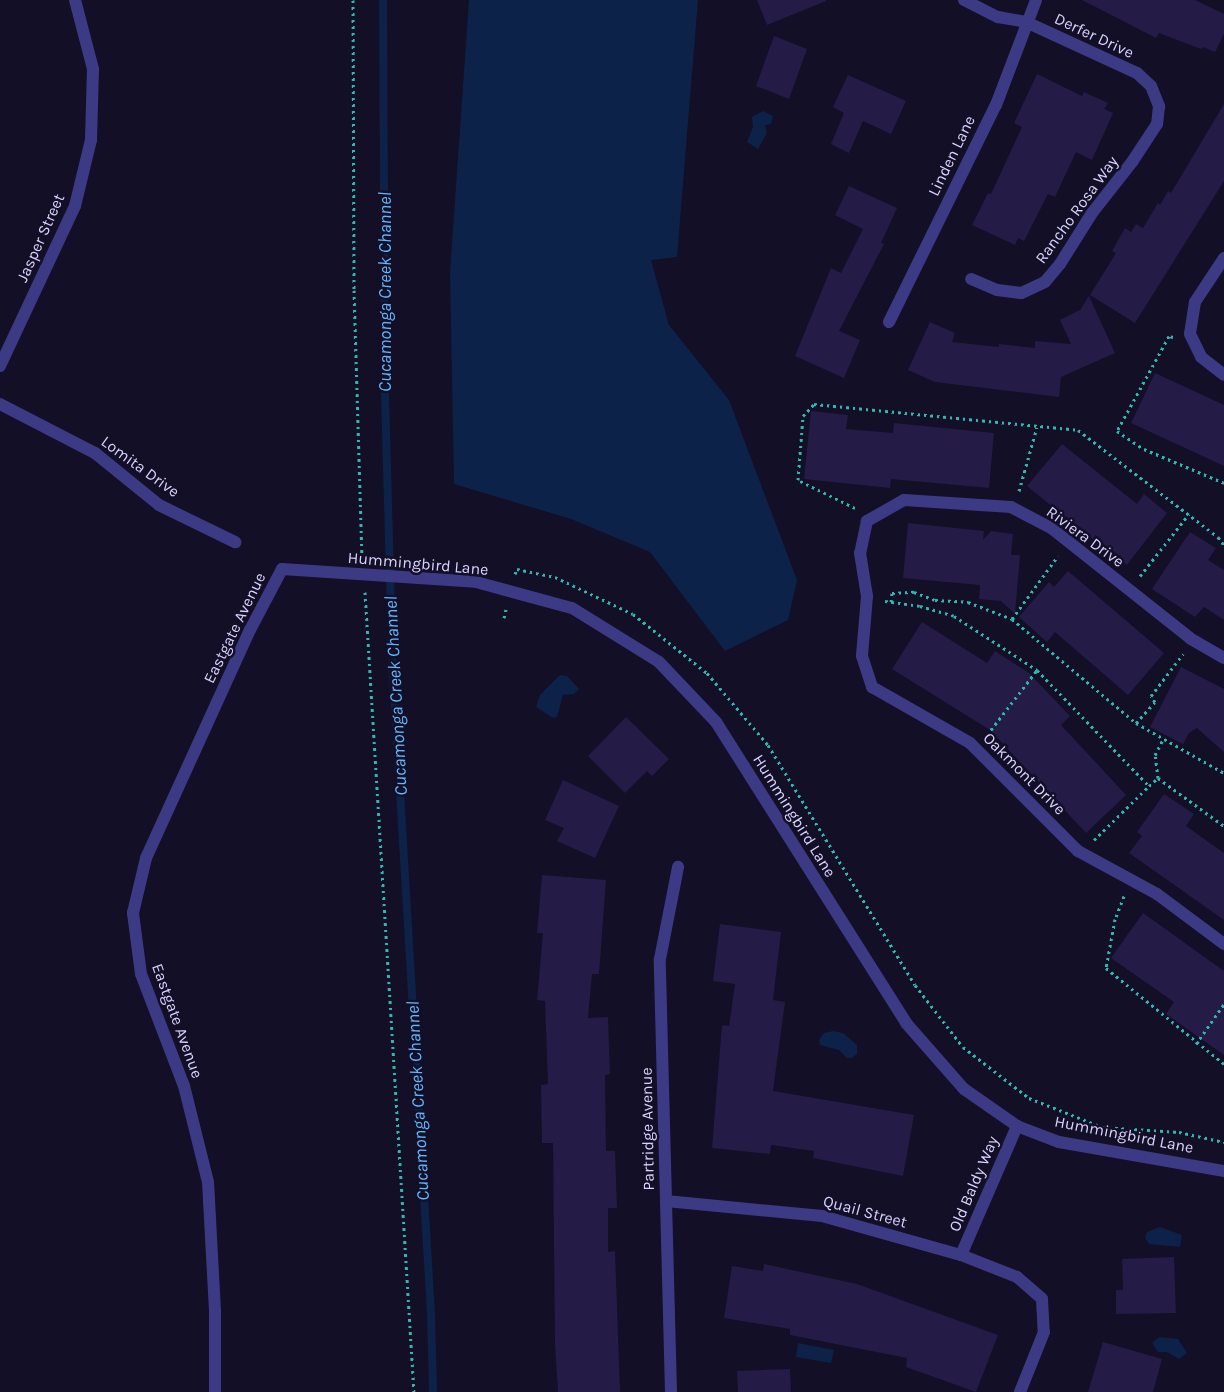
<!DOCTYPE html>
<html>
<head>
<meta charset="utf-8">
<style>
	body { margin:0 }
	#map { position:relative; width:1224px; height:1392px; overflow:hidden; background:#130f26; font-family:Karla,sans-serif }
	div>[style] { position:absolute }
	.water>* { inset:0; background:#0c2248 }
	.stream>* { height:8px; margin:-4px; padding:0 4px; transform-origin:4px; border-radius:4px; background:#0c2248 }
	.building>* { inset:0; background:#241b47 }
	.path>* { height:3px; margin-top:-1.5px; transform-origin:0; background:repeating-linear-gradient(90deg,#2fb8b0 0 2.5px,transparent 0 6.5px) }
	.street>* { height:12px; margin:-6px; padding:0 6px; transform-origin:6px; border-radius:6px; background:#3d3a85 }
	.street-bridge>* { height:12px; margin:-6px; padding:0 6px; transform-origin:6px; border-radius:6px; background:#3d3a85 }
	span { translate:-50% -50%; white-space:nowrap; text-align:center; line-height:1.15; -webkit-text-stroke:5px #130f26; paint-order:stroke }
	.street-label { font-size:16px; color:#d9d4ff }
	.water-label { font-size:18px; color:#62b6ff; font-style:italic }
</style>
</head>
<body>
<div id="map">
	<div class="water">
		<div style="clip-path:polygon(469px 0,698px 0,677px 257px,651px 260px,669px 325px,729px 400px,797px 580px,788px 620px,725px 651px,650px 552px,571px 519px,454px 484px,450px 272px)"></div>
		<div style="clip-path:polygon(763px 111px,773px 116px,771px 124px,765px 125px,767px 133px,758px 149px,747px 142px,753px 127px,752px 117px)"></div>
		<div style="clip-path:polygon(560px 675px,567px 676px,579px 689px,574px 694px,563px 695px,557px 717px,553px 718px,536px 707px,540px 695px)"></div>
		<div style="clip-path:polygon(833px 1031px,843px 1033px,857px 1045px,857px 1054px,852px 1058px,847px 1058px,839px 1050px,820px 1045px,819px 1040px,824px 1033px)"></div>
		<div style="clip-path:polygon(1160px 1227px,1182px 1235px,1180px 1247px,1149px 1244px,1145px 1238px,1147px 1232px)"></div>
		<div style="clip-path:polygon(1159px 1337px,1178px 1339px,1187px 1353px,1179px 1359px,1167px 1352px,1158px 1352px,1152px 1343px)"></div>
		<div style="clip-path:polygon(798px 1343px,834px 1350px,831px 1363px,796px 1357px)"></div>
	</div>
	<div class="stream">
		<div style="left:383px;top:0;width:396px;rotate:89.7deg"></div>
		<div style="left:385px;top:396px;width:278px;rotate:88.4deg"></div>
		<div style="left:393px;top:674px;width:640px;rotate:86.6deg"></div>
		<div style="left:431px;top:1313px;width:79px;rotate:88.5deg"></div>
	</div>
	<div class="building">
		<div style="clip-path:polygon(757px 0,826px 0,826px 1px,767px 25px)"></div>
		<div style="clip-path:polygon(1082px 0,1195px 0,1224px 14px,1224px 34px,1215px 52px,1203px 47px,1201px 49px,1159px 33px,1156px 38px)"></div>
		<div style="clip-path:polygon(774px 36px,807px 49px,789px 99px,756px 86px)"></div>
		<div style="clip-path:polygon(1037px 74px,1082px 96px,1084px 92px,1108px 103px,1104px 109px,1113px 113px,1092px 160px,1076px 152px,1055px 197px,1048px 194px,1024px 241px,1018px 238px,1015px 245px,972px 225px,988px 193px,991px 194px,1022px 127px,1014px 123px)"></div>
		<div style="clip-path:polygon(848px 75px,906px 101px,891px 134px,863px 121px,849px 153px,831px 144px,844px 113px,833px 107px)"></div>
		<div style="clip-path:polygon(1224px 104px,1224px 181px,1135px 323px,1090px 295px,1116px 253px,1112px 251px,1125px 228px,1131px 232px,1136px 224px,1143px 228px,1158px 203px,1160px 205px,1168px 191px,1171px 193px)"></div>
		<div style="clip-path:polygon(849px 186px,897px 208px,881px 243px,884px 244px,839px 331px,860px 340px,844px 378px,795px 356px,831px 268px,841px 273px,863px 229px,835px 215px)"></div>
		<div style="clip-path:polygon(1089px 296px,1115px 353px,1061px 377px,1059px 397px,935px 382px,908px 370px,930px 322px,955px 333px,952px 342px,999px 347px,999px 344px,1035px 348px,1035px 341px,1071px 344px,1060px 320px,1080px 310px)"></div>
		<div style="clip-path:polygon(1155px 373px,1224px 405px,1224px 466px,1131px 423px)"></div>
		<div style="clip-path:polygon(811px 411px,848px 415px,846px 429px,893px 433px,894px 423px,994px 433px,989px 488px,891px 479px,890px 488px,804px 479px)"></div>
		<div style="clip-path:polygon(1062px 444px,1137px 504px,1144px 494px,1167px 513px,1126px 566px,1027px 486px)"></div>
		<div style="clip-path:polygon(908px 523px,984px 531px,983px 540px,991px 531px,1013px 534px,1011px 555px,1020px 555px,1015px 614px,1001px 601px,979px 599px,980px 585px,903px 578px)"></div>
		<div style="clip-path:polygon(1190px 532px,1216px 548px,1208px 560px,1224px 570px,1224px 620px,1204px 607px,1195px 617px,1152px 589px)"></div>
		<div style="clip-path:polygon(1068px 571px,1164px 653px,1128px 695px,1055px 632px,1047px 642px,1019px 617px,1049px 582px,1054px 587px)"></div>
		<div style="clip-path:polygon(922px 622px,987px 663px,995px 651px,1029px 673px,1070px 716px,1061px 725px,1126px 795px,1086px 833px,990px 730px,892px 669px)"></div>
		<div style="clip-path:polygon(1181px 667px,1224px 689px,1224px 752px,1197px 728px,1189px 733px,1183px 744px,1150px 727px)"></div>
		<div style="clip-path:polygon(626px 717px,669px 759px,652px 776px,647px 771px,625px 793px,588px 756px)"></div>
		<div style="clip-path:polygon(563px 780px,619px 806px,595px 858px,557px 841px,564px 828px,545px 820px)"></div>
		<div style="clip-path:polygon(1164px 794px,1194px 814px,1186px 826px,1224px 853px,1224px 920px,1129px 853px,1142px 836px,1137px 832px)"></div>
		<div style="clip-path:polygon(542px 875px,606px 880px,599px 974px,592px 974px,588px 1018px,608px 1017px,610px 1074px,605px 1075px,606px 1151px,615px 1151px,617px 1208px,608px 1208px,608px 1252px,615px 1251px,620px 1392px,558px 1392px,555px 1345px,553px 1143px,542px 1143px,541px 1085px,548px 1084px,545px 1001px,537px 1000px,543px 933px,537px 933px)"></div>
		<div style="clip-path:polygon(1143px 913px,1224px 971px,1224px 1055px,1166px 1014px,1174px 1002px,1111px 958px)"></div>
		<div style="clip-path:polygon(720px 924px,781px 932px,773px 1000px,785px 1002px,773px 1091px,914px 1115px,903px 1176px,813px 1158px,814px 1151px,771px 1145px,770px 1154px,712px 1148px,722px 1025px,729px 1026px,735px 984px,713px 981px)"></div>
		<div style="clip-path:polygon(1174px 1257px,1176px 1313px,1116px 1314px,1116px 1290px,1123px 1290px,1122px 1259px)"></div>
		<div style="clip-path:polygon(764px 1264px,857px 1284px,998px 1335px,976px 1392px,906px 1367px,907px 1358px,790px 1335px,790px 1329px,724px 1318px,732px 1266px,763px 1271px)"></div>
		<div style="clip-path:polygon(1103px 1342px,1162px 1359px,1153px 1392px,1088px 1392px)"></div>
		<div style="clip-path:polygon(790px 1369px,791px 1392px,738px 1392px,737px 1371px)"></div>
	</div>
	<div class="path">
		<div style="left:353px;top:0;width:290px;rotate:89.8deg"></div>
		<div style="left:354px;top:290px;width:266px;rotate:88.3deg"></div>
		<div style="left:1173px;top:337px;width:4px;rotate:-166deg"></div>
		<div style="left:1169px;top:336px;width:108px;rotate:118.7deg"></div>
		<div style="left:1117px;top:431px;width:32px;rotate:34deg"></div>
		<div style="left:1144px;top:449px;width:87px;rotate:23deg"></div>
		<div style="left:1019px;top:491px;width:66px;rotate:-74.3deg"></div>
		<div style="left:855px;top:508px;width:64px;rotate:-153.8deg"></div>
		<div style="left:798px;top:480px;width:64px;rotate:-85.5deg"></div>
		<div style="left:803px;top:416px;width:16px;rotate:-47deg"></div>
		<div style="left:814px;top:404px;width:265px;rotate:5.6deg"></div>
		<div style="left:1078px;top:430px;width:176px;rotate:37.4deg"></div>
		<div style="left:1218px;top:537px;width:10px;rotate:53deg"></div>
		<div style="left:515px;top:574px;width:5px;rotate:-68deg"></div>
		<div style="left:517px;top:569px;width:39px;rotate:12deg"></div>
		<div style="left:555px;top:577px;width:86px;rotate:25.4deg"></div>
		<div style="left:633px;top:614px;width:95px;rotate:38.6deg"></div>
		<div style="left:707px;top:673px;width:94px;rotate:49.7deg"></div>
		<div style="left:768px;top:745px;width:281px;rotate:58.5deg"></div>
		<div style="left:915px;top:985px;width:78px;rotate:52.3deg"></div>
		<div style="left:963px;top:1047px;width:83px;rotate:37.7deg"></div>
		<div style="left:1029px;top:1098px;width:79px;rotate:21.7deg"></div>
		<div style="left:1102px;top:1127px;width:77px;rotate:3.7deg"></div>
		<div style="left:1179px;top:1132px;width:46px;rotate:12.5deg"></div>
		<div style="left:1140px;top:576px;width:79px;rotate:-51.7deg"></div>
		<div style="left:365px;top:592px;width:801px;rotate:86.5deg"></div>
		<div style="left:885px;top:601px;width:35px;rotate:8deg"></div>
		<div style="left:920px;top:606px;width:35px;rotate:16deg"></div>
		<div style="left:954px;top:616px;width:99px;rotate:33deg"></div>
		<div style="left:1037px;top:670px;width:161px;rotate:46deg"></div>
		<div style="left:1149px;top:786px;width:12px;rotate:-42deg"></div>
		<div style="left:1158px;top:778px;width:82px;rotate:36deg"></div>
		<div style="left:891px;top:602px;width:9px;rotate:-84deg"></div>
		<div style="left:892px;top:593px;width:22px;rotate:-3deg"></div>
		<div style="left:914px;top:592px;width:22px;rotate:21deg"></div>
		<div style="left:935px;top:600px;width:33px;rotate:3deg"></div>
		<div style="left:968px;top:602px;width:47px;rotate:21.1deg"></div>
		<div style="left:1012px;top:619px;width:162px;rotate:40deg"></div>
		<div style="left:1136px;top:723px;width:101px;rotate:29.6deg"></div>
		<div style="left:504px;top:618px;width:9px;rotate:-77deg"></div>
		<div style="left:1012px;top:619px;width:78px;rotate:-53.9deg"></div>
		<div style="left:1136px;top:723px;width:28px;rotate:-48deg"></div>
		<div style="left:1155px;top:702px;width:7px;rotate:-124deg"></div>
		<div style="left:1151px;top:696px;width:53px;rotate:-52.7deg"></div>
		<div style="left:987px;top:735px;width:82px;rotate:-52.4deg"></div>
		<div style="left:1158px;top:778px;width:23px;rotate:-97deg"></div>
		<div style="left:1155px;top:755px;width:16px;rotate:-63deg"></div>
		<div style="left:1094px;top:840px;width:77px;rotate:-44.5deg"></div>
		<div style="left:1124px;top:896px;width:25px;rotate:111deg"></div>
		<div style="left:1115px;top:919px;width:50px;rotate:100.4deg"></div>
		<div style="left:1106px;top:968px;width:152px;rotate:39.1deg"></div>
		<div style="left:1196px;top:1044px;width:49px;rotate:-55deg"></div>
	</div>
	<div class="street">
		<div style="left:964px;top:0;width:38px;rotate:27deg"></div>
		<div style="left:998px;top:17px;width:28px;rotate:10deg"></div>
		<div style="left:1026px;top:22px;width:122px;rotate:24.7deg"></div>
		<div style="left:1137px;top:73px;width:19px;rotate:43deg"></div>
		<div style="left:1151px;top:86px;width:22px;rotate:68deg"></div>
		<div style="left:1159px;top:106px;width:18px;rotate:96deg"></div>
		<div style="left:1157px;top:124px;width:45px;rotate:123.3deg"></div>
		<div style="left:1132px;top:162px;width:65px;rotate:128.1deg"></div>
		<div style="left:1092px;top:213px;width:60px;rotate:122.1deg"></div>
		<div style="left:1060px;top:264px;width:23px;rotate:130deg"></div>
		<div style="left:1045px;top:282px;width:26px;rotate:155deg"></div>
		<div style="left:1021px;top:293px;width:24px;rotate:-173deg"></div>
		<div style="left:997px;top:290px;width:28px;rotate:-157deg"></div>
		<div style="left:1224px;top:258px;width:53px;rotate:123.4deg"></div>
		<div style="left:1195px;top:302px;width:32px;rotate:99deg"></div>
		<div style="left:1190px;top:334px;width:25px;rotate:64deg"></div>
		<div style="left:1201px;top:357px;width:29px;rotate:38deg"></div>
		<div style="left:889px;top:322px;width:242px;rotate:-63.8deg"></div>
		<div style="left:996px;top:105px;width:112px;rotate:-69.1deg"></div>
		<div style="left:0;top:366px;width:177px;rotate:-64.9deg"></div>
		<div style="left:75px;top:206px;width:68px;rotate:-76.4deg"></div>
		<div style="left:91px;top:140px;width:71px;rotate:-88.4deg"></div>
		<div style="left:93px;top:69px;width:71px;rotate:-104.6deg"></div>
		<div style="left:0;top:404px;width:107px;rotate:27.3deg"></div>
		<div style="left:95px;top:453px;width:82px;rotate:39.1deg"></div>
		<div style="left:159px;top:505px;width:85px;rotate:26deg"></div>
		<div style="left:476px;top:582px;width:99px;rotate:15.2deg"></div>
		<div style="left:572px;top:608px;width:102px;rotate:31.8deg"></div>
		<div style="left:659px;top:662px;width:83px;rotate:46.5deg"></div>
		<div style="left:716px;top:722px;width:356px;rotate:57.7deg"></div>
		<div style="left:906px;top:1023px;width:88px;rotate:48.7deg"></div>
		<div style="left:964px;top:1089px;width:65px;rotate:34.9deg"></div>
		<div style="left:1017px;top:1126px;width:45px;rotate:20.9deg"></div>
		<div style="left:1059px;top:1142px;width:168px;rotate:10deg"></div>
		<div style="left:1224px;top:658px;width:39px;rotate:-150deg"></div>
		<div style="left:1190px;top:638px;width:177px;rotate:-141.6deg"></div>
		<div style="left:1051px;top:528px;width:45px;rotate:-152.3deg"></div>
		<div style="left:1011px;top:507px;width:107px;rotate:-176.3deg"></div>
		<div style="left:904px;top:500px;width:43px;rotate:150.4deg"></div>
		<div style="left:867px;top:521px;width:33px;rotate:102deg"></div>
		<div style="left:860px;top:553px;width:44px;rotate:80.8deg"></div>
		<div style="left:867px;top:596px;width:60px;rotate:94.8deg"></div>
		<div style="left:862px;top:656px;width:33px;rotate:72deg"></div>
		<div style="left:872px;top:687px;width:113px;rotate:29.7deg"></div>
		<div style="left:970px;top:743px;width:153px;rotate:45deg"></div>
		<div style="left:1078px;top:851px;width:90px;rotate:28.6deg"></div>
		<div style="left:1157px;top:894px;width:84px;rotate:36.7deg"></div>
		<div style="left:666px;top:1201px;width:157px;rotate:5.5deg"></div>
		<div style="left:822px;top:1216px;width:144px;rotate:15.7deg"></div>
		<div style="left:961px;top:1255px;width:60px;rotate:21.4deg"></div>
		<div style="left:1017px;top:1277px;width:33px;rotate:41deg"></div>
		<div style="left:1042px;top:1299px;width:33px;rotate:87deg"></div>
		<div style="left:1044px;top:1332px;width:65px;rotate:111.8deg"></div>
		<div style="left:961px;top:1255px;width:141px;rotate:-66.5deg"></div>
		<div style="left:215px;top:1392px;width:81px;rotate:-90deg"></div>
		<div style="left:215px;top:1311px;width:129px;rotate:-93.1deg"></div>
		<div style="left:208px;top:1182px;width:99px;rotate:-104deg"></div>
		<div style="left:184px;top:1086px;width:120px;rotate:-111deg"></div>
		<div style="left:141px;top:974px;width:62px;rotate:-97.5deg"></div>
		<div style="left:133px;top:913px;width:57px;rotate:-76.7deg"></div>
		<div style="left:146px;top:858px;width:251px;rotate:-65.5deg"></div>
		<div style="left:250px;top:630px;width:69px;rotate:-62.3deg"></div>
		<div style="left:671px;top:1392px;width:433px;rotate:-91.5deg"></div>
		<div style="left:660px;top:959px;width:94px;rotate:-78.9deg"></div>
	</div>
	<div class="street-bridge">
		<div style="left:282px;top:569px;width:194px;rotate:3.8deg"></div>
	</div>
	<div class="street-label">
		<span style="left:1094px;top:36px;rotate:25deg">Derfer Drive</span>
		<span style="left:952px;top:156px;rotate:-64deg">Linden Lane</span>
		<span style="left:1077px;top:210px;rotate:-54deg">Rancho Rosa Way</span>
		<span style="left:41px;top:238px;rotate:-66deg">Jasper Street</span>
		<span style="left:140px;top:467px;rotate:36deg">Lomita Drive</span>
		<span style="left:1085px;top:537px;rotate:36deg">Riviera Drive</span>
		<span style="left:418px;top:564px;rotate:5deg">Hummingbird Lane</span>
		<span style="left:235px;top:628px;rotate:-64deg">Eastgate Avenue</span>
		<span style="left:1024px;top:774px;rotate:45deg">Oakmont Drive</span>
		<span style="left:794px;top:816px;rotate:58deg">Hummingbird Lane</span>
		<span style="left:177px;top:1021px;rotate:70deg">Eastgate Avenue</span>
		<span style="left:648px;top:1129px;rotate:-91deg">Partridge Avenue</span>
		<span style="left:1124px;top:1135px;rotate:11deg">Hummingbird Lane</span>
		<span style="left:974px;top:1184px;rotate:-67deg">Old Baldy Way</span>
		<span style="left:865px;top:1212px;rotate:15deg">Quail Street</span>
	</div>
	<div class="water-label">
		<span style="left:385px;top:292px;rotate:-90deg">Cucamonga Creek Channel</span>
		<span style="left:396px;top:696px;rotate:-93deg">Cucamonga Creek Channel</span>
		<span style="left:418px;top:1101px;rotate:-93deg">Cucamonga Creek Channel</span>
	</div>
</div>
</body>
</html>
